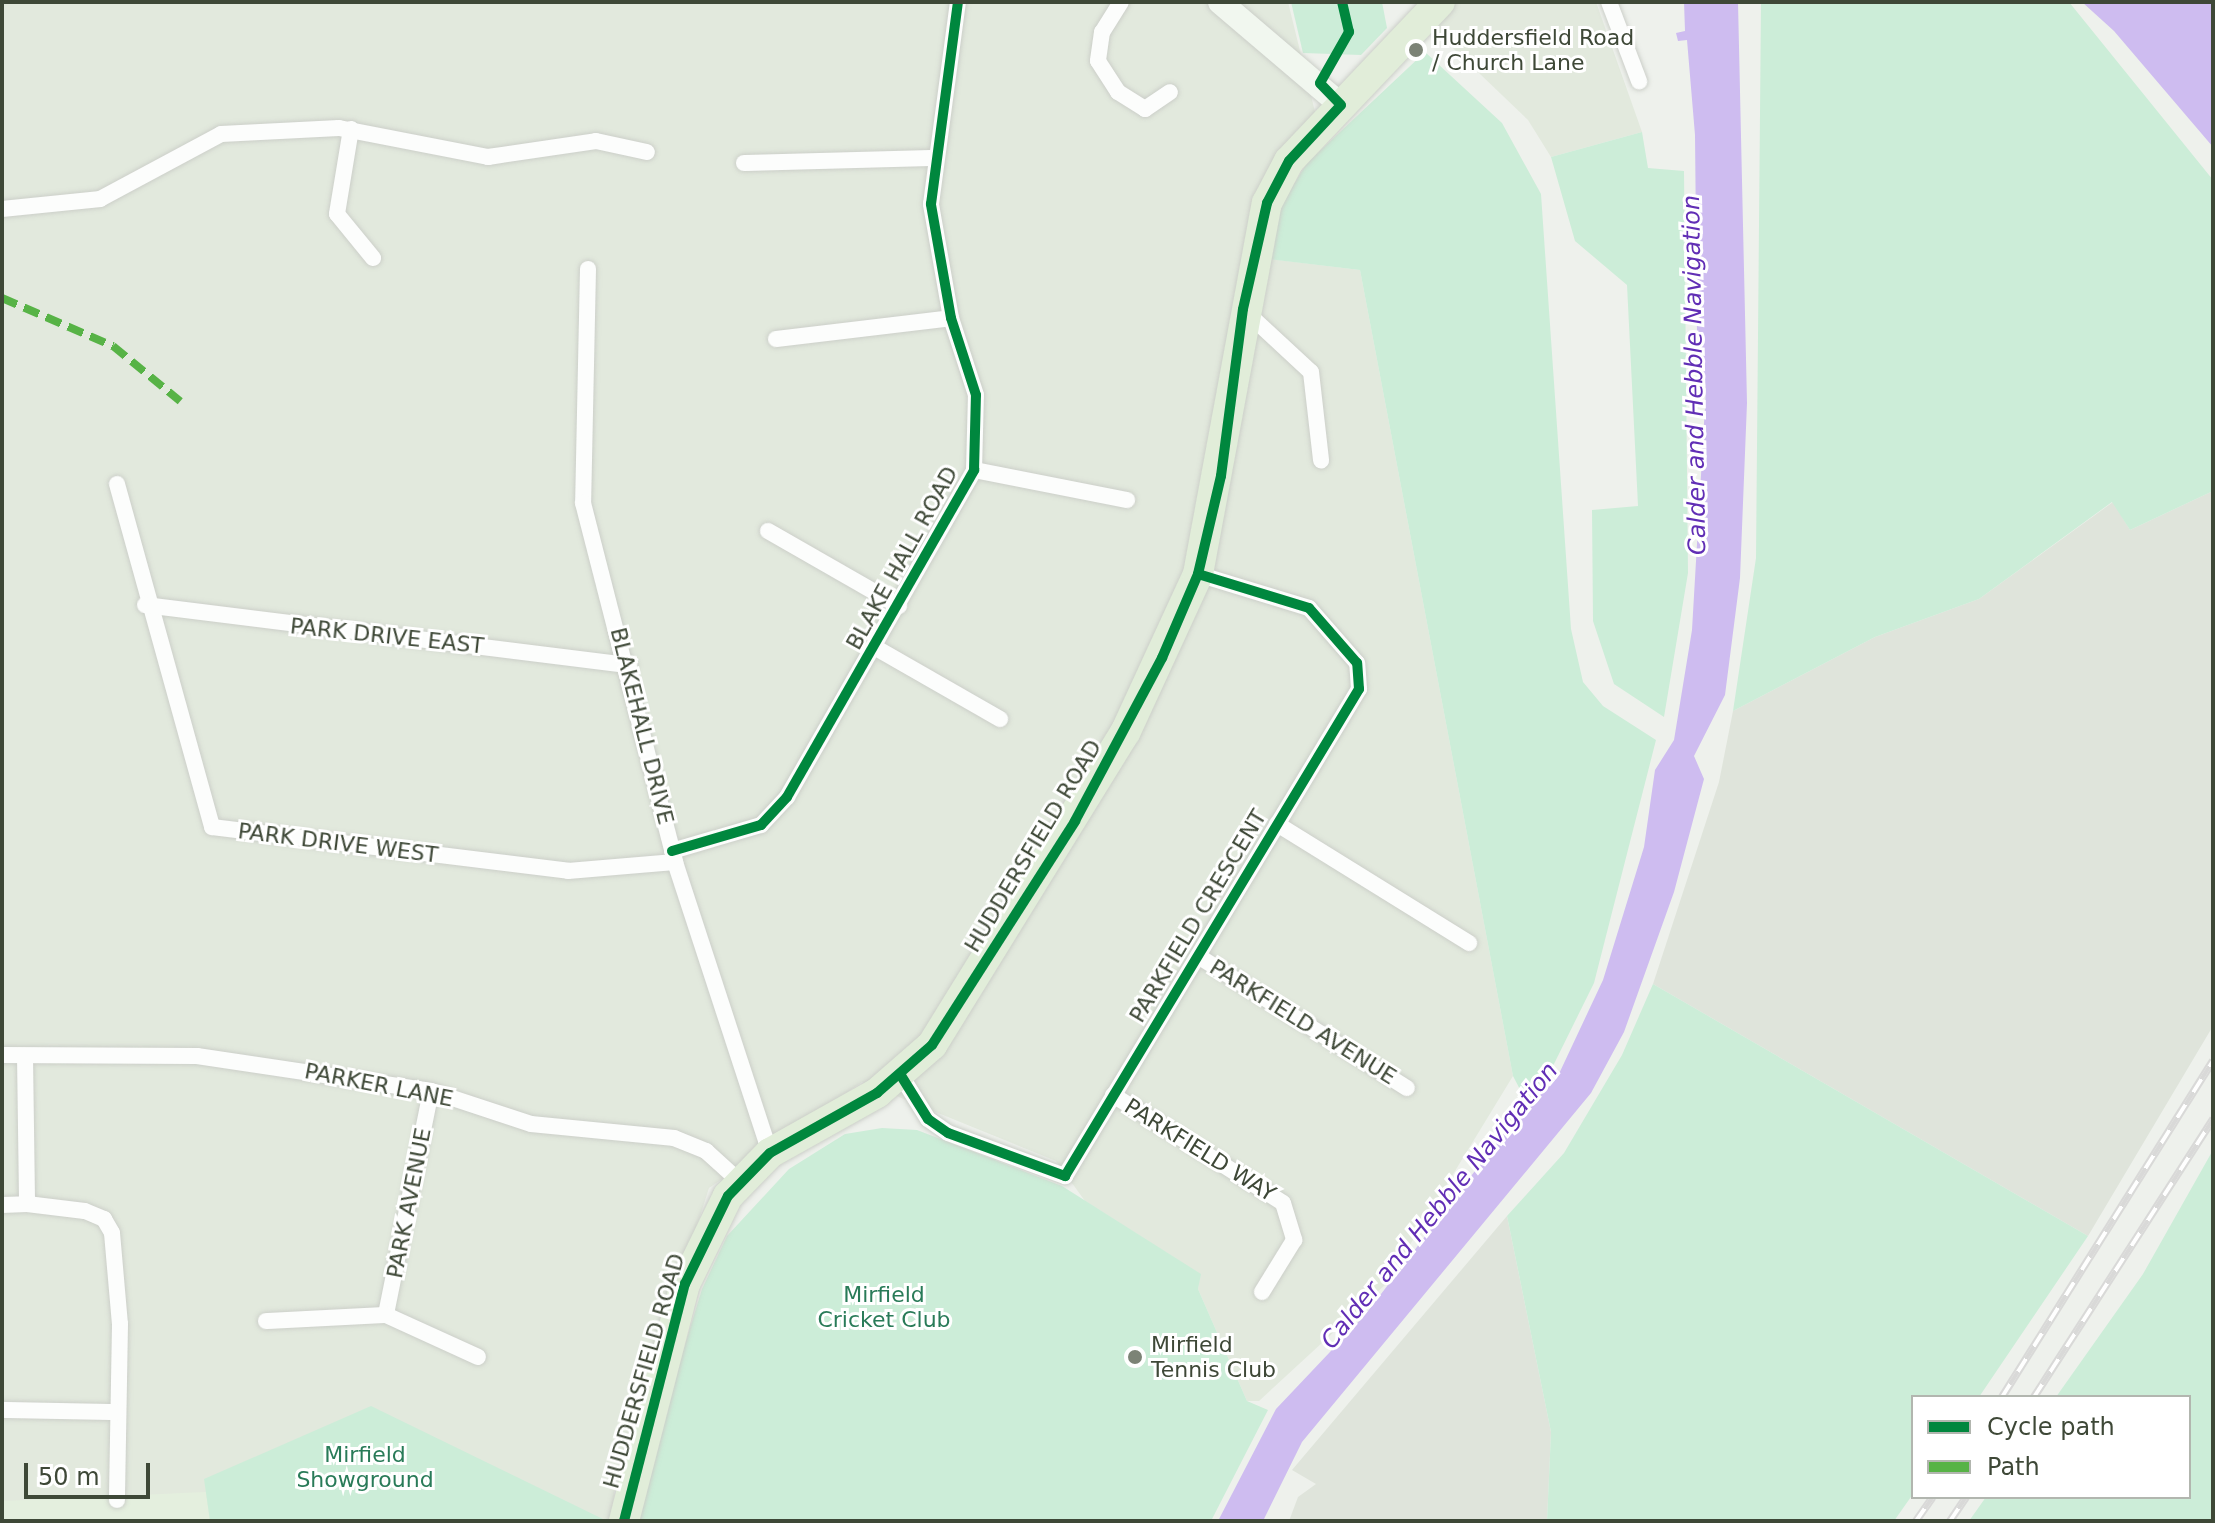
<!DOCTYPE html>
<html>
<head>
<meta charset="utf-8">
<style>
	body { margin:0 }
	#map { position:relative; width:2215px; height:1523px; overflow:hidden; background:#eef1ec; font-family:"DejaVu Sans",sans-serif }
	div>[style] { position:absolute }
	.residential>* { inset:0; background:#e2e9dd }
	.industrial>* { inset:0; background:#dfe4db }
	.education>* { inset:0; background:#e4efde }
	.green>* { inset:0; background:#ccedd8 }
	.water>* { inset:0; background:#cebcf0 }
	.roads { filter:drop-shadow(0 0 2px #cccfc9) drop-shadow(0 0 2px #cccfc9) }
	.street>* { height:16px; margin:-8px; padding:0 8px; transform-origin:8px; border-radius:8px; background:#fcfdfc }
	.secondary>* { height:24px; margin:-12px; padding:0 12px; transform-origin:12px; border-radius:12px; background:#f1f7ef }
	.highway>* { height:30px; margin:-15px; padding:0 15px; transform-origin:15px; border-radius:15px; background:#e1edd9 }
	.rail>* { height:8px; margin-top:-4px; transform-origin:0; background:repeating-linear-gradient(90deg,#fff 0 15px,#d9d9d8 0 30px); box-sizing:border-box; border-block:2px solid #d9d9d8 }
	.quiet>* { height:8px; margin-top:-4px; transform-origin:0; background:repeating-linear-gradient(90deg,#57b346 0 16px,transparent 0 24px) }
	.cycleway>* { height:10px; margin:-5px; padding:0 5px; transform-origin:5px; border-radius:5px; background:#00873e }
	.dots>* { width:22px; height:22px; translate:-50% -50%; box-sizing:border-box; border:4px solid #fff; border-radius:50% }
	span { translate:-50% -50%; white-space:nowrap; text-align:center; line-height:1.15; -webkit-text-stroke:6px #fff; paint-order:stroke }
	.poi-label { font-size:22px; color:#3e4837 }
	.left { translate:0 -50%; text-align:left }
	.street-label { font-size:22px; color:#3e4837 }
	.park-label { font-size:22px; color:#297b58 }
	.water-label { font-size:24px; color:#612eb5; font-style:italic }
	.frame { position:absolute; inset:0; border:4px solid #3e4837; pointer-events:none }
	.legend { position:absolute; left:1911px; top:1395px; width:280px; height:104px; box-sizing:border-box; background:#fff; border:2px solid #b2b6af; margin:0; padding:10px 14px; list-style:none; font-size:24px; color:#3e4837 }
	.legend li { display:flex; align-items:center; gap:16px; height:40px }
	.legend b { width:40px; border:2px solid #b2b6af }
	.scale { position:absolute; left:24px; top:1463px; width:126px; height:36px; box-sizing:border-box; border:4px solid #3e4837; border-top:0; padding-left:10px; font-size:24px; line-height:28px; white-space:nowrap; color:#3e4837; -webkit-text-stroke:6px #fff; paint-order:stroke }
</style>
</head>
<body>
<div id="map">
	<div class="residential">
		<div style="clip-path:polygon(2px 2px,1288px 2px,1317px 120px,1246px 256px,1360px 270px,1513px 1076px,1386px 1284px,1259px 1401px,1247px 1401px,1198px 1289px,1200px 1274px,1085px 1201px,1056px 1161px,862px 1082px,709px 1188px,616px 1478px,611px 1521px,2px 1521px)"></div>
		<div style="clip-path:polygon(1457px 2px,1596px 2px,1642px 132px,1551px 157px,1528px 120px,1434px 30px)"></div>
	</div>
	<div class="industrial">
		<div style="clip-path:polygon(2213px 491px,2213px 1026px,2088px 1236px,1653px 984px,1719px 782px,1733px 711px,1875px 637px,1979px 599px,2113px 502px,2130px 530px)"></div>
		<div style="clip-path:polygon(1507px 1216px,1551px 1432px,1547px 1521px,1289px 1521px,1298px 1497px,1316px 1484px,1292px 1470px)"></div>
	</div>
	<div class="education">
		<div style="clip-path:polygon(206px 1492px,210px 1521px,2px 1521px,2px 1501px)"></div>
	</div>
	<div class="green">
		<div style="clip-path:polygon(1291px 2px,1382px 2px,1387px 28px,1361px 55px,1303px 53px)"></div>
		<div style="clip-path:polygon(1761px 2px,2069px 2px,2213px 180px,2213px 491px,2130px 530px,2112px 502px,1979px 599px,1875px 637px,1733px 711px,1756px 558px)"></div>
		<div style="clip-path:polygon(1425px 52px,1502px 123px,1541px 194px,1571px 629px,1583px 682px,1603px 706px,1656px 740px,1594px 983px,1551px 1070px,1525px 1099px,1513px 1076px,1360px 270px,1268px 259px,1282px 203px,1307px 163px)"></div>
		<div style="clip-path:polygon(1642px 132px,1648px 168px,1684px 171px,1688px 573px,1664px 717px,1614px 684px,1593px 621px,1592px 510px,1638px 506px,1627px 285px,1575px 241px,1551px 157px)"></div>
		<div style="clip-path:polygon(1653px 984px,2088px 1236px,1979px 1397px,1913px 1397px,1913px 1494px,1894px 1521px,1547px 1521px,1551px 1432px,1507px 1216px,1564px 1153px,1622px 1055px)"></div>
		<div style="clip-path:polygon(882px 1128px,917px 1130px,1062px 1186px,1201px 1274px,1198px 1289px,1247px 1401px,1268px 1410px,1211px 1521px,631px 1521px,702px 1289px,727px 1236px,789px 1169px,845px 1134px)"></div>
		<div style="clip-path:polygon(2213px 1150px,2213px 1521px,1969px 1521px,1986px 1497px,2189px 1497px,2189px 1397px,2056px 1397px,2143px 1274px)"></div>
		<div style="clip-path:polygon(371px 1406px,607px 1521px,210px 1521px,204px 1479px)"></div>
	</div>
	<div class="water">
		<div style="clip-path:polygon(1684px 2px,1738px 2px,1747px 403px,1740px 578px,1725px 695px,1694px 756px,1704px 779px,1674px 892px,1624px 1032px,1591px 1093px,1302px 1442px,1263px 1521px,1218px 1521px,1276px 1409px,1365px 1315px,1510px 1125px,1557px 1078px,1603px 980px,1644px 847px,1655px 770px,1674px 740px,1692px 630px,1706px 389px,1697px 333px,1695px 135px,1687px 40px,1678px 41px,1676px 33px,1685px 31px)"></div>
		<div style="clip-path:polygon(2082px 2px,2213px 2px,2213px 147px,2114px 31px)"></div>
	</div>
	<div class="roads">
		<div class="street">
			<div style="left:1121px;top:2px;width:36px;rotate:122deg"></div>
			<div style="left:1102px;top:32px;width:29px;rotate:98deg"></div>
			<div style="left:1098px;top:61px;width:37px;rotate:57deg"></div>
			<div style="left:1118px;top:92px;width:32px;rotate:32deg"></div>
			<div style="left:1145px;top:109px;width:30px;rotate:-34deg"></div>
			<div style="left:1609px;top:2px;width:85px;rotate:69.2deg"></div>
			<div style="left:351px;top:129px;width:86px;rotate:99.4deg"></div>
			<div style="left:337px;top:214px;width:57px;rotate:50.7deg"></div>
			<div style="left:744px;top:163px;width:188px;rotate:-1.5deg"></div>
			<div style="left:2px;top:209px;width:99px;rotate:-5.8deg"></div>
			<div style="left:100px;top:199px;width:137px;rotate:-28.2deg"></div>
			<div style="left:221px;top:134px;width:118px;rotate:-2.9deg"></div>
			<div style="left:339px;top:128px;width:152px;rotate:11deg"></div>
			<div style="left:488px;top:157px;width:109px;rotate:-8.4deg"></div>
			<div style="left:596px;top:141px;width:52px;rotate:12.2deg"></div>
			<div style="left:588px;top:269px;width:234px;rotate:91.2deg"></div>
			<div style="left:583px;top:503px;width:371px;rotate:75.6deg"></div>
			<div style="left:675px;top:862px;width:306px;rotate:71.9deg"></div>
			<div style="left:1244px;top:310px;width:91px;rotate:42.8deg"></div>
			<div style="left:1311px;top:372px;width:89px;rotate:83.5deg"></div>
			<div style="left:776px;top:339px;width:176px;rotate:-6.8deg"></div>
			<div style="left:974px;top:470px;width:156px;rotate:11.1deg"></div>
			<div style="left:117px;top:484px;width:356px;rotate:74.5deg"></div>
			<div style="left:212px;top:827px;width:359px;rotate:7deg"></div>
			<div style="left:568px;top:871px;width:107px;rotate:-4.8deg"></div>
			<div style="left:768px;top:531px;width:151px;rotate:29.8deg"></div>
			<div style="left:145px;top:605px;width:488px;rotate:7.1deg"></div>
			<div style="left:876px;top:648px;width:143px;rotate:29.8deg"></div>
			<div style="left:1277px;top:824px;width:226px;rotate:31.8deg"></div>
			<div style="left:672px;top:851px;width:93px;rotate:-16.3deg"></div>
			<div style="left:761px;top:825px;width:38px;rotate:-47deg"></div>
			<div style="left:787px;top:797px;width:377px;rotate:-60.2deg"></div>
			<div style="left:974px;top:470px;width:75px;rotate:-88.5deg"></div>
			<div style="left:976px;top:395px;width:81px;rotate:-108deg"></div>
			<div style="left:951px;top:318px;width:116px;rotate:-100deg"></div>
			<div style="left:931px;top:204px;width:204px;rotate:-82.4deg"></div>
			<div style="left:1198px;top:956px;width:247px;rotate:32.3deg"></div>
			<div style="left:2px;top:1055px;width:195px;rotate:0.3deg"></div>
			<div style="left:197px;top:1056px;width:237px;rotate:8.5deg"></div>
			<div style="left:431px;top:1091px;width:105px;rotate:18.3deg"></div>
			<div style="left:531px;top:1124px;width:144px;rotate:5.6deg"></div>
			<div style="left:674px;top:1138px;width:35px;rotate:22deg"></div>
			<div style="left:706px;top:1151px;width:43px;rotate:42.2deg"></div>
			<div style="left:25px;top:1056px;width:148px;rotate:89.2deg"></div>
			<div style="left:27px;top:1204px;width:58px;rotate:6.9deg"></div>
			<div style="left:85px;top:1211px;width:21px;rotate:23deg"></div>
			<div style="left:104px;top:1219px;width:16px;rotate:60deg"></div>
			<div style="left:112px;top:1233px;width:91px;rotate:85deg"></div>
			<div style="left:120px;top:1324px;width:176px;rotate:91deg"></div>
			<div style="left:900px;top:1074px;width:53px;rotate:58.1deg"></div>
			<div style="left:928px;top:1119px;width:24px;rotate:35deg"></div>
			<div style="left:948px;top:1133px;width:125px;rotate:20.2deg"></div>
			<div style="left:1065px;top:1176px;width:569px;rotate:-58.88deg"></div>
			<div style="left:1359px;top:689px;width:26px;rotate:-94deg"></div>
			<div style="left:1357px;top:663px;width:73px;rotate:-131.1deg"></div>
			<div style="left:1309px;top:608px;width:116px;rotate:-163deg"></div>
			<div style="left:431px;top:1091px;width:228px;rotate:101.4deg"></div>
			<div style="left:386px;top:1315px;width:101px;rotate:24.5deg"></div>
			<div style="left:1113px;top:1095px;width:201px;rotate:32.4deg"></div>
			<div style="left:1283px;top:1203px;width:39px;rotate:73deg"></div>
			<div style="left:1294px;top:1240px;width:61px;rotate:121.6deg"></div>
			<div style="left:2px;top:1205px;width:25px;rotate:-2deg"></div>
			<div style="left:266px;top:1321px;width:120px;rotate:-2.9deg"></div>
			<div style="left:2px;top:1410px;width:114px;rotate:1deg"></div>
		</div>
		<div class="secondary">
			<div style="left:1220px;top:2px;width:159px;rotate:40.4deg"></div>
		</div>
		<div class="highway">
			<div style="left:624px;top:1521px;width:245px;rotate:-75.6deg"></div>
			<div style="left:685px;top:1284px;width:98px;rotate:-64deg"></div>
			<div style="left:728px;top:1196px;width:60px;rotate:-45.7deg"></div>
			<div style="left:770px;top:1153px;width:123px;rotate:-29.3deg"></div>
			<div style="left:877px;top:1093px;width:73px;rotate:-41.1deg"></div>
			<div style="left:932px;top:1045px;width:367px;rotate:-58.3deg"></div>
			<div style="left:1125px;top:733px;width:175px;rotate:-65.3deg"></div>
			<div style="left:1198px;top:574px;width:377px;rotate:-79.5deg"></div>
			<div style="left:1267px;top:203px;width:47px;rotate:-62.4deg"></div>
			<div style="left:1289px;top:161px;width:219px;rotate:-46.5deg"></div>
		</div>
	</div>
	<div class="rail">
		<div style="left:2002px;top:1397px;width:397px;rotate:-57.9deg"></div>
		<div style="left:2034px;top:1397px;width:331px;rotate:-57.2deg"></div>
		<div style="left:1916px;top:1521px;width:29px;rotate:-55deg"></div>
		<div style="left:1950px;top:1521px;width:29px;rotate:-56deg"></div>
	</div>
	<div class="quiet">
		<div style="left:2px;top:298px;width:121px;rotate:23.4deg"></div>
		<div style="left:113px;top:346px;width:87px;rotate:39.4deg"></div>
	</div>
	<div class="cycleway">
		<div style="left:672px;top:851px;width:93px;rotate:-16.3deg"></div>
		<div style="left:761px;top:825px;width:38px;rotate:-47deg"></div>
		<div style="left:787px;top:797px;width:377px;rotate:-60.2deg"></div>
		<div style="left:974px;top:470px;width:75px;rotate:-88.5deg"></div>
		<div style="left:976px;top:395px;width:81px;rotate:-108deg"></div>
		<div style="left:951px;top:318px;width:116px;rotate:-100deg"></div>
		<div style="left:931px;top:204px;width:204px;rotate:-82.4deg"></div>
		<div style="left:900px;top:1074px;width:53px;rotate:58.1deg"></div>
		<div style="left:928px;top:1119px;width:24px;rotate:35deg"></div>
		<div style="left:948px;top:1133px;width:125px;rotate:20.2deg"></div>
		<div style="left:1065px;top:1176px;width:569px;rotate:-58.88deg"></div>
		<div style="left:1359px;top:689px;width:26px;rotate:-94deg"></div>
		<div style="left:1357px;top:663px;width:73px;rotate:-131.1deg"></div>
		<div style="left:1309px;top:608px;width:116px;rotate:-163deg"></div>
		<div style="left:624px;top:1521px;width:245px;rotate:-75.6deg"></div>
		<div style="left:685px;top:1284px;width:98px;rotate:-64deg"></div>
		<div style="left:728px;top:1196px;width:60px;rotate:-45.7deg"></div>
		<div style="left:770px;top:1153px;width:123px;rotate:-29.3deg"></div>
		<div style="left:877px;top:1093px;width:73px;rotate:-41.1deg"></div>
		<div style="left:932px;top:1045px;width:266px;rotate:-57.4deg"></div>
		<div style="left:1075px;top:821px;width:185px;rotate:-61.9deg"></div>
		<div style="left:1162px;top:658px;width:91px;rotate:-66.8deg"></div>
		<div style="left:1198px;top:574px;width:101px;rotate:-76.8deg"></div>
		<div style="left:1221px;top:476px;width:168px;rotate:-82.5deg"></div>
		<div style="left:1243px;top:309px;width:109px;rotate:-77.2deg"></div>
		<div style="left:1267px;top:203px;width:47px;rotate:-62.4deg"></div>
		<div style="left:1289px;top:161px;width:76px;rotate:-47.1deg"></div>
		<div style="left:1341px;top:105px;width:30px;rotate:-134deg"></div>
		<div style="left:1320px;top:83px;width:59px;rotate:-60.4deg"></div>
		<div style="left:1349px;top:32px;width:31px;rotate:-103deg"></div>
	</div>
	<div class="dots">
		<div style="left:1416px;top:50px;background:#7c8376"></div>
		<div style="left:1135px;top:1357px;background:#7c8376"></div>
	</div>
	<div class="poi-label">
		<span class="left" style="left:1432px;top:50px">Huddersfield Road<br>/ Church Lane</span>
		<span class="left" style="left:1151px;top:1357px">Mirfield<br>Tennis Club</span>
	</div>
	<div class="street-label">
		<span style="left:902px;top:558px;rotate:-61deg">BLAKE HALL ROAD</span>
		<span style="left:387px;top:636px;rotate:6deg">PARK DRIVE EAST</span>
		<span style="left:642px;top:726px;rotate:76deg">BLAKEHALL DRIVE</span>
		<span style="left:338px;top:843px;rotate:7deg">PARK DRIVE WEST</span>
		<span style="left:1033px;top:846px;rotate:-59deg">HUDDERSFIELD ROAD</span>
		<span style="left:1198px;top:916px;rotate:-59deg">PARKFIELD CRESCENT</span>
		<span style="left:1303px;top:1022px;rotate:32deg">PARKFIELD AVENUE</span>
		<span style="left:379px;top:1085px;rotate:11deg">PARKER LANE</span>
		<span style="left:1200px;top:1150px;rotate:32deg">PARKFIELD WAY</span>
		<span style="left:409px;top:1203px;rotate:-79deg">PARK AVENUE</span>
		<span style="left:644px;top:1371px;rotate:-74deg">HUDDERSFIELD ROAD</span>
	</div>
	<div class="park-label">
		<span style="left:884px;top:1307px">Mirfield<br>Cricket Club</span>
		<span style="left:365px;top:1467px">Mirfield<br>Showground</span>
	</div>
	<div class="water-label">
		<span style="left:1695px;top:375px;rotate:-91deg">Calder and Hebble Navigation</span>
		<span style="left:1440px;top:1206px;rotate:-51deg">Calder and Hebble Navigation</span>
	</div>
	<div class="frame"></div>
	<ul class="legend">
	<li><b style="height:10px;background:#00873e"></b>Cycle path</li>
	<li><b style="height:10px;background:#57b346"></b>Path</li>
	</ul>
	<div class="scale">50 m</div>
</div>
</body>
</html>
